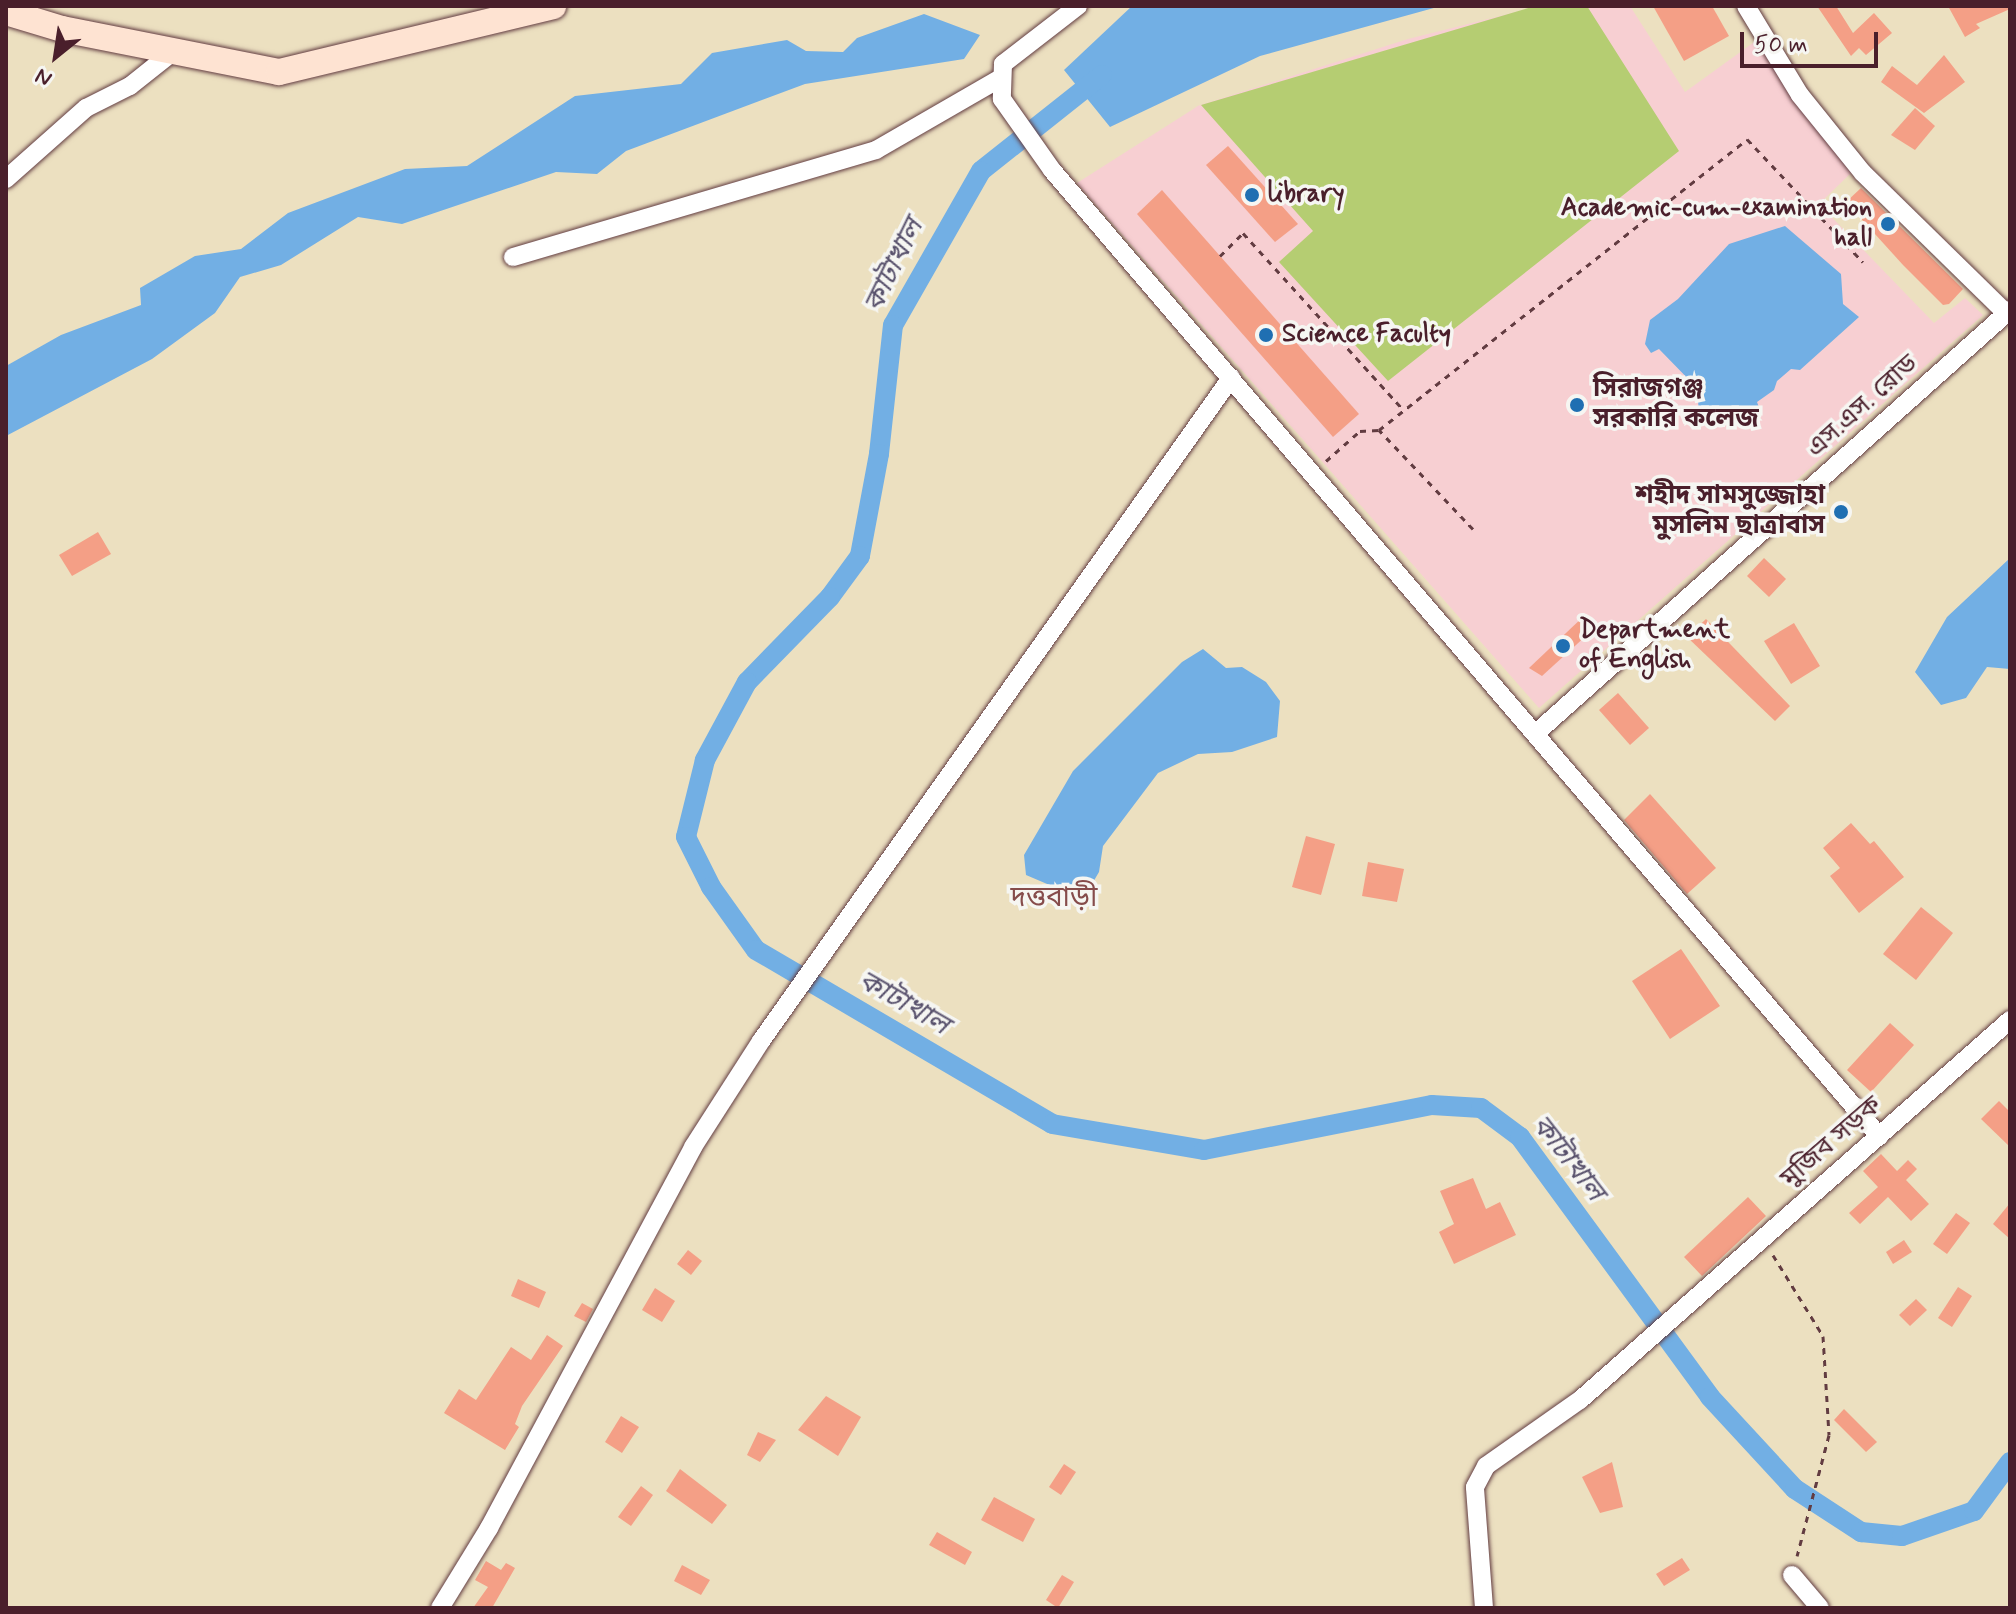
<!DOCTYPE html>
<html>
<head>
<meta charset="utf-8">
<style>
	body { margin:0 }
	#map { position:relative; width:2016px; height:1614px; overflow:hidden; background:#ece0c0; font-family:Mynerve,"Noto Sans Bengali",sans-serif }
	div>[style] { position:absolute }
	.built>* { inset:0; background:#f7cfd2 }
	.green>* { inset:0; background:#b5cd72 }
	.water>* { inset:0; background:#72afe4 }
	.canal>* { height:20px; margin:-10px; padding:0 10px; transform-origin:10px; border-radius:10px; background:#72afe4 }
	.building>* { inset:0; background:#f49f86 }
	.path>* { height:3px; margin-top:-1.5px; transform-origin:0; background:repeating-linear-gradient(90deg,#623c41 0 6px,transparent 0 12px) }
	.roads { filter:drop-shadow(0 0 2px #623c41) drop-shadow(0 0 2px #623c41) }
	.street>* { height:18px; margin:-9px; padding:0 9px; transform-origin:9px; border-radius:9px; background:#fff }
	.secondary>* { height:26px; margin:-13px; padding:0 13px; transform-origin:13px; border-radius:13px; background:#fee3d2 }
	.dots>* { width:22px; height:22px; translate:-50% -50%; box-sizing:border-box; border:4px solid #f6f6f2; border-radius:50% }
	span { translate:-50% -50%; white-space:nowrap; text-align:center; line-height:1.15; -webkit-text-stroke:7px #f6f6f2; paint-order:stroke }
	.poi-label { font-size:26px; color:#4a1f2b; font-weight:700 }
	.left { translate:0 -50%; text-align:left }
	.right { translate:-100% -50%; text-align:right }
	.street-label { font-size:26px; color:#4a1f2b }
	.water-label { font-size:28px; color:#58516c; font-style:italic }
	.neighbourhood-label { font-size:28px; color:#864c4b }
	.frame { position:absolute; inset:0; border:8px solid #4a1f2b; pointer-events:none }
	.north { position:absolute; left:16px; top:16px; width:80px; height:80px; -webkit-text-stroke:6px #f6f6f2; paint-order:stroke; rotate:210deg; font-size:22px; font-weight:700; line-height:32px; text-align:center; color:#4a1f2b }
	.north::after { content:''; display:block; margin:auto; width:28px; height:36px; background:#4a1f2b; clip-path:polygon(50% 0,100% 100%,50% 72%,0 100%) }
	.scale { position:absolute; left:1740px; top:32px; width:138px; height:36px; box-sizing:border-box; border:4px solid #4a1f2b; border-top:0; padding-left:10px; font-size:24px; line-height:28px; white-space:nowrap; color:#4a1f2b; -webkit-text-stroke:6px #f6f6f2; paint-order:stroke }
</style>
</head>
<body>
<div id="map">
	<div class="built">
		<div style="clip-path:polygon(1540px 6px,1630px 6px,1685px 92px,1757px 40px,1851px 173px,1819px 204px,1934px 323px,1965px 298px,1983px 315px,1539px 708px,1077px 183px,1198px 106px,1188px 109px,1408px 39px)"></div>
	</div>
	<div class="green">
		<div style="clip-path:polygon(1535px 6px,1587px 6px,1679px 151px,1388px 381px,1279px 262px,1313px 231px,1201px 105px)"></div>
	</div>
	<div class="water">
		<div style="clip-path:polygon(1132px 6px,1441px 6px,1260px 56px,1110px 127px,1064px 70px)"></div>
		<div style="clip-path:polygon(924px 14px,980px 35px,964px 59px,805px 84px,626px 151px,597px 174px,556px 172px,402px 224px,358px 217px,281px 265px,240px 277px,215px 313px,152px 359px,6px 436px,6px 366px,61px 335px,141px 305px,140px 288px,195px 256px,241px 249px,288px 213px,405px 169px,467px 166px,575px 96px,681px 84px,712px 53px,787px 40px,806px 51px,843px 52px,857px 38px)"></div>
		<div style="clip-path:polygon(1785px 226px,1841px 274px,1843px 304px,1859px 317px,1800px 370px,1791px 369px,1777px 381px,1774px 390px,1757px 402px,1760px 410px,1717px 427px,1699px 413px,1697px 388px,1659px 349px,1651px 353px,1645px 344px,1650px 320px,1678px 299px,1729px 244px)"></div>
		<div style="clip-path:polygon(2010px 558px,2010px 669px,1987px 667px,1966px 698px,1941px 705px,1915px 672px,1947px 617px)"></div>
		<div style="clip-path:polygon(1203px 649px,1226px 668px,1242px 667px,1266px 682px,1280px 701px,1277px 737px,1232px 752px,1198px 754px,1158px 773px,1103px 846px,1099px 872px,1089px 889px,1073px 895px,1026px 875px,1024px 855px,1073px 771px,1182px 662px)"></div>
	</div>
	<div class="canal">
		<div style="left:1102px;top:75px;width:154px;rotate:141.6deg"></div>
		<div style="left:981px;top:171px;width:177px;rotate:119.7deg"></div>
		<div style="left:893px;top:325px;width:130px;rotate:96.2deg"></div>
		<div style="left:879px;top:454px;width:104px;rotate:100.6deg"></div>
		<div style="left:860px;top:556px;width:51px;rotate:126.2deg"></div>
		<div style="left:830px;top:597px;width:119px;rotate:134.3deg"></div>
		<div style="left:747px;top:682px;width:89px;rotate:118.3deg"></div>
		<div style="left:705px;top:760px;width:79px;rotate:103.9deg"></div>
		<div style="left:686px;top:837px;width:56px;rotate:63.4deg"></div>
		<div style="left:711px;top:887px;width:77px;rotate:54.5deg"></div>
		<div style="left:756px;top:950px;width:343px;rotate:30.4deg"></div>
		<div style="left:1052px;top:1124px;width:154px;rotate:9.7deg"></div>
		<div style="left:1204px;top:1150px;width:232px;rotate:-11.2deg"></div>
		<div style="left:1432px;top:1105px;width:49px;rotate:3.5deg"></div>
		<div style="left:1481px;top:1108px;width:49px;rotate:36.6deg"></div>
		<div style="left:1520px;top:1137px;width:322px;rotate:53.8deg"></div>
		<div style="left:1710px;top:1397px;width:125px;rotate:47.3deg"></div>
		<div style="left:1795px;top:1489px;width:79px;rotate:33.1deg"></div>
		<div style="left:1861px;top:1532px;width:41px;rotate:5.6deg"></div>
		<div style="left:1902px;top:1536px;width:76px;rotate:-19.1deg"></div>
		<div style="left:1974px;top:1511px;width:61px;rotate:-53.7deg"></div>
	</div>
	<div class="building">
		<div style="clip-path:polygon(1653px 6px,1712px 6px,1729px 36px,1684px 61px)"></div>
		<div style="clip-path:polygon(1817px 6px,1836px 6px,1853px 33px,1874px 13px,1892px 33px,1866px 55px,1859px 48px,1851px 56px)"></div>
		<div style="clip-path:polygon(1948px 6px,2010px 6px,2010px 9px,1976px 24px,1980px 28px,1965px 37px)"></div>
		<div style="clip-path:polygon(1944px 55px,1965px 82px,1924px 113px,1881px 82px,1892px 66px,1917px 85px)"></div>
		<div style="clip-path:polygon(1915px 108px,1935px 126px,1915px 150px,1891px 135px)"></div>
		<div style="clip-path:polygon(1228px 146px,1298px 224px,1275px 242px,1206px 165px)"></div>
		<div style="clip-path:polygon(1861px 188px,1963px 289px,1949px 304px,1943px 305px,1903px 265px,1846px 202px)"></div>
		<div style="clip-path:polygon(1162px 190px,1359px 414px,1333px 437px,1137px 214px)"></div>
		<div style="clip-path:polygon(98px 532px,111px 554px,72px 576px,59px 555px)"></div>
		<div style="clip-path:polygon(1764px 558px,1786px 579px,1769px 597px,1747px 576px)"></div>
		<div style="clip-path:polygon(1585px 615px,1599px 624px,1542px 676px,1529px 668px)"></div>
		<div style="clip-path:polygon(1706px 619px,1790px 706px,1775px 721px,1687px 637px)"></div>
		<div style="clip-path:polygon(1794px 623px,1820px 666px,1791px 684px,1764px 641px)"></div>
		<div style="clip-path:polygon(1618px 693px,1649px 728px,1630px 745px,1599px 710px)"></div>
		<div style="clip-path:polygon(1650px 794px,1716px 868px,1687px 894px,1624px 820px)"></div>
		<div style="clip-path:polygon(1851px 823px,1870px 844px,1874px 841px,1904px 877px,1859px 913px,1830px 876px,1840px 868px,1823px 848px)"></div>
		<div style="clip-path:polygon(1306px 836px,1335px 844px,1321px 895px,1292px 887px)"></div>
		<div style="clip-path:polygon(1368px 862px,1404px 869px,1397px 902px,1362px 896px)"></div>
		<div style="clip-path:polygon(1921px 907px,1953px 933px,1916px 980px,1883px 954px)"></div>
		<div style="clip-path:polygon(1681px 949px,1720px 1006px,1670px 1039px,1632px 981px)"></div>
		<div style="clip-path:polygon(1890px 1023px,1914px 1045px,1871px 1092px,1847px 1070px)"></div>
		<div style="clip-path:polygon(1999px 1101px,2010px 1112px,2010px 1147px,1981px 1119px)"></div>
		<div style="clip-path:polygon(1881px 1154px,1897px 1171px,1908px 1160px,1917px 1169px,1906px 1180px,1929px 1204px,1911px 1221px,1888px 1197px,1860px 1224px,1849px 1213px,1878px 1187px,1863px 1171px)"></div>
		<div style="clip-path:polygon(1473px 1178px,1486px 1209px,1500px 1202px,1516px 1235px,1454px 1264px,1439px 1232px,1454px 1224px,1440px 1191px)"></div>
		<div style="clip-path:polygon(1748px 1197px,1766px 1216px,1702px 1276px,1684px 1257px)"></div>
		<div style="clip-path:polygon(2010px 1203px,2010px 1239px,1993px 1224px)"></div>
		<div style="clip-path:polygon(1956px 1213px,1970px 1223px,1947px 1254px,1933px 1244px)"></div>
		<div style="clip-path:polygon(1904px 1240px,1912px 1252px,1893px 1264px,1886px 1252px)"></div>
		<div style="clip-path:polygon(688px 1250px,702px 1261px,691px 1275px,677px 1264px)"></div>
		<div style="clip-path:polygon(518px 1279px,546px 1292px,539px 1308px,511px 1296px)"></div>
		<div style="clip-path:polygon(1958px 1287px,1972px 1296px,1952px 1327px,1938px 1318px)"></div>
		<div style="clip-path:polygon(655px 1288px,675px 1301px,662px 1322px,642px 1310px)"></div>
		<div style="clip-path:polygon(1916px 1299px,1927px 1310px,1910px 1326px,1899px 1315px)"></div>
		<div style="clip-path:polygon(582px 1303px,593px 1309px,586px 1322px,574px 1316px)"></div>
		<div style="clip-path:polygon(547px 1335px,563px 1346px,522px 1406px,515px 1424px,519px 1427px,505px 1450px,444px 1413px,459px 1389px,476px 1400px,511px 1347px,531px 1360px)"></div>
		<div style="clip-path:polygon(826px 1396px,861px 1417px,838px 1456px,798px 1430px)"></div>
		<div style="clip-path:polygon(1844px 1409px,1877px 1442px,1866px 1452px,1834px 1420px)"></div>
		<div style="clip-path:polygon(621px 1416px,639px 1427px,622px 1453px,605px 1442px)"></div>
		<div style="clip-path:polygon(758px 1432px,776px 1440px,760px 1462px,747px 1455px)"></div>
		<div style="clip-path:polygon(1612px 1462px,1623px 1507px,1600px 1513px,1582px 1477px)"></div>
		<div style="clip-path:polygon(1064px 1464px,1076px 1472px,1061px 1495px,1049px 1487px)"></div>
		<div style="clip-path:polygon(680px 1469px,727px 1505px,712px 1524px,666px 1491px)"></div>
		<div style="clip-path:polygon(641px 1486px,653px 1495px,631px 1526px,618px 1517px)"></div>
		<div style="clip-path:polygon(994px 1497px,1035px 1519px,1023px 1542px,981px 1520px)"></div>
		<div style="clip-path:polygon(937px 1532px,972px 1552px,965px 1565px,929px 1545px)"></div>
		<div style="clip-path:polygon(1682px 1558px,1690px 1570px,1664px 1586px,1656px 1574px)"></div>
		<div style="clip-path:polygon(486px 1561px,501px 1570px,506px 1563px,515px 1568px,492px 1608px,473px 1608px,488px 1587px,475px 1580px)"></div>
		<div style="clip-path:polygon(682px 1565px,710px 1580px,701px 1595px,674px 1581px)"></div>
		<div style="clip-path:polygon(1062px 1575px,1074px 1582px,1058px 1608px,1046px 1600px)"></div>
	</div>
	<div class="path">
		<div style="left:1220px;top:256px;width:33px;rotate:-45deg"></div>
		<div style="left:1243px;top:233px;width:235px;rotate:47.8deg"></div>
		<div style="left:1326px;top:461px;width:45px;rotate:-41.4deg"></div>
		<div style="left:1360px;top:431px;width:19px;rotate:-3deg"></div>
		<div style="left:1473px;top:529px;width:137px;rotate:-133.5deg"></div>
		<div style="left:1379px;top:430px;width:469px;rotate:-38.3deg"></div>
		<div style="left:1747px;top:139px;width:169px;rotate:46.7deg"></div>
		<div style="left:1773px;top:1255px;width:95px;rotate:58.3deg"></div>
		<div style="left:1823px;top:1336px;width:99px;rotate:86.5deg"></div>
		<div style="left:1829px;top:1435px;width:125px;rotate:104.8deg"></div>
	</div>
	<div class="roads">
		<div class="street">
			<div style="left:1078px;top:6px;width:95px;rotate:142.3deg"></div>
			<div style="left:1003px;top:64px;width:35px;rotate:92deg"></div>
			<div style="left:1002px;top:99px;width:87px;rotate:54.8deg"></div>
			<div style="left:1052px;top:170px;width:1272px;rotate:49.43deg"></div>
			<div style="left:1746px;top:6px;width:104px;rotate:58.8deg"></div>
			<div style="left:1800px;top:95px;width:100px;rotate:51.1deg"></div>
			<div style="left:1863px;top:173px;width:200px;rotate:44.4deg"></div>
			<div style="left:6px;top:179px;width:107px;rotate:-41.6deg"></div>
			<div style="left:86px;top:108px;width:49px;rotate:-26.6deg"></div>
			<div style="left:130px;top:86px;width:56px;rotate:-38.5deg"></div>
			<div style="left:513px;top:257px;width:378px;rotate:-16.4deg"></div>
			<div style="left:876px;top:150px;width:142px;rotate:-30deg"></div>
			<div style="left:1535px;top:734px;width:637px;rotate:-41.75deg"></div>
			<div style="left:1792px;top:1575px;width:43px;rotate:49.7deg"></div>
			<div style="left:440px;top:1608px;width:94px;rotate:-58.5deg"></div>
			<div style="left:489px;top:1528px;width:432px;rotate:-61.8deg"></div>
			<div style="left:693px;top:1147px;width:126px;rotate:-57.3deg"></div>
			<div style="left:761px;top:1041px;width:813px;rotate:-54.67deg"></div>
			<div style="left:1484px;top:1608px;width:121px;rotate:-94.3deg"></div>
			<div style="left:1475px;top:1487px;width:24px;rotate:-62deg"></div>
			<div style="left:1486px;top:1466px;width:115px;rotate:-35.1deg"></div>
			<div style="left:1580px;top:1400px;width:574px;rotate:-41.47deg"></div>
		</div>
		<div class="secondary">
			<div style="left:6px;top:12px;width:59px;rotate:16.9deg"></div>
			<div style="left:62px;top:29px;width:221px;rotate:11.2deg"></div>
			<div style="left:279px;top:72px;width:282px;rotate:-13.5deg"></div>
		</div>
	</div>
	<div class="dots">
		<div style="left:1252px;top:195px;background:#1f6fb2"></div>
		<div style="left:1888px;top:224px;background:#1f6fb2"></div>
		<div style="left:1266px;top:335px;background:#1f6fb2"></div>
		<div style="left:1577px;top:405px;background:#1f6fb2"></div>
		<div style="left:1841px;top:512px;background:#1f6fb2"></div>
		<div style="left:1563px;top:646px;background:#1f6fb2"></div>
	</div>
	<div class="poi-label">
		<span class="left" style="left:1268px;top:195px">library</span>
		<span class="right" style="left:1872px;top:224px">Academic-cum-examination<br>hall</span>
		<span class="left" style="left:1282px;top:335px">Science Faculty</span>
		<span class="left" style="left:1593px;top:405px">সিরাজগঞ্জ<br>সরকারি কলেজ</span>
		<span class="right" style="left:1825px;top:512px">শহীদ সামসুজ্জোহা<br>মুসলিম ছাত্রাবাস</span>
		<span class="left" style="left:1579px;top:646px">Department<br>of English</span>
	</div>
	<div class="street-label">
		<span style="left:1863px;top:407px;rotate:-42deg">এস.এস. রোড</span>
		<span style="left:1832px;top:1143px;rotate:-41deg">মুজিব সড়ক</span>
	</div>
	<div class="water-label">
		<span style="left:895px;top:266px;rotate:-64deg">কাটাখাল</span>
		<span style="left:903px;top:1004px;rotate:30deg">কাটাখাল</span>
		<span style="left:1567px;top:1159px;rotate:52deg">কাটাখাল</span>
	</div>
	<div class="neighbourhood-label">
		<span style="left:1054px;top:899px">দত্তবাড়ী</span>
	</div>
	<div class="frame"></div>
	<div class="north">N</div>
	<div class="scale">50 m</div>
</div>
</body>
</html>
